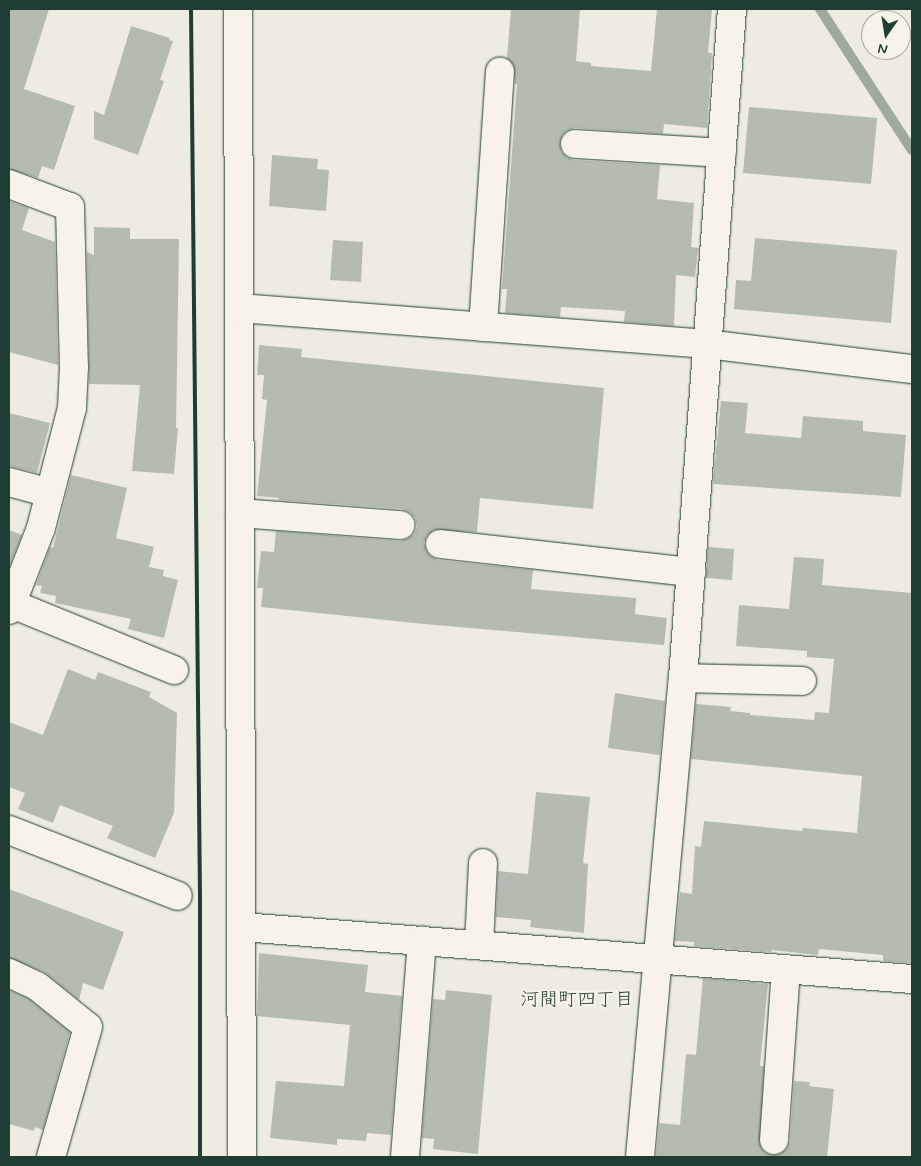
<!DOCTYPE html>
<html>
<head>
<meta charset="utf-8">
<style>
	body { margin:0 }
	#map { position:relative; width:921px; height:1166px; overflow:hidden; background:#eeece1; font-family:Mynerve,"Klee One",sans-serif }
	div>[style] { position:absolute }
	.stream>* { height:10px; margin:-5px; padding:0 5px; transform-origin:5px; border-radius:5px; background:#9fa99f }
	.building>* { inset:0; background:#b5bbb0 }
	.roads { filter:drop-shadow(0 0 1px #1f3d34) drop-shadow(0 0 1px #1f3d34) }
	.minor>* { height:28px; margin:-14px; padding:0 14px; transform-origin:14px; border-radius:14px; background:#f7f3e8 }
	.rail>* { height:4px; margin:-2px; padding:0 2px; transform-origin:2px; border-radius:2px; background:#1f3d34 }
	span { translate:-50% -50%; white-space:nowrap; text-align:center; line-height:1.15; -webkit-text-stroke:4.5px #f7f3e8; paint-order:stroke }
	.neighbourhood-label { font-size:19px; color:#1f3d34 }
	.frame { position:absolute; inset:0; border:10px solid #1f3d34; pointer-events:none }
	.north { position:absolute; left:861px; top:10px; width:50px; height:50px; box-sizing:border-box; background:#f7f3e8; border:1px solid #a1aaa0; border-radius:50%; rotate:193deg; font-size:14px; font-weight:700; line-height:20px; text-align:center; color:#1f3d34 }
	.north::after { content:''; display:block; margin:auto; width:18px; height:22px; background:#1f3d34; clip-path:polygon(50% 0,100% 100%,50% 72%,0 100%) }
</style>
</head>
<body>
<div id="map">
	<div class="stream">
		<div style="left:820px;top:9px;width:168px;rotate:56.9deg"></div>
	</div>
	<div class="building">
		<div style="clip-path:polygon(9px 9px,49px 9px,24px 89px,75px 106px,54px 170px,42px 166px,38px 178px,9px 169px)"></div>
		<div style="clip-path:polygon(511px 9px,580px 9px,576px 61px,591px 63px,591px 66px,651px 71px,657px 9px,712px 9px,708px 53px,712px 53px,707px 128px,664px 124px,663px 134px,575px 128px,568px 130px,562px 135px,560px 143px,561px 151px,566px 157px,574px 160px,660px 165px,657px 199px,694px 203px,691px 247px,698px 248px,695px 277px,676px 275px,674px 326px,624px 322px,625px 311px,561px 307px,560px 317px,505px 313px,507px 289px,502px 289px,517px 84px,515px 84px,514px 66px,507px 58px)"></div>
		<div style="clip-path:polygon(131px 26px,170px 38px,169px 40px,173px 41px,160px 80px,164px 81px,138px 155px,94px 139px,94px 111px,104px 115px)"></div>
		<div style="clip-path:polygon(749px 107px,877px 118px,871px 184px,743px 173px)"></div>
		<div style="clip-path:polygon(272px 155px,318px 159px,317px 169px,329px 170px,326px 211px,269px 206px)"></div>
		<div style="clip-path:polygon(9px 201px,29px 208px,22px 230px,55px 242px,58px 365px,9px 352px)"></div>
		<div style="clip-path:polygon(94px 227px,130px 228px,130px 239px,179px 239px,176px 428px,178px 428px,174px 474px,132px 471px,140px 385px,89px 384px,87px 252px,94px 255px)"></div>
		<div style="clip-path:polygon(755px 238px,897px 250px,891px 323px,734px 309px,736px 280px,751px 281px)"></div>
		<div style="clip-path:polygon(333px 240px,363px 242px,361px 282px,330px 280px)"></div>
		<div style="clip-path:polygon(259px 345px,302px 349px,301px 357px,604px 388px,593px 509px,480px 498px,477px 532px,434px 530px,427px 535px,424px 543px,426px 550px,430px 556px,438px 560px,533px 570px,531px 589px,636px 598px,635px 614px,667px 618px,664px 645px,424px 624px,261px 607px,263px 588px,257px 588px,261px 551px,274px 552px,276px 531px,400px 541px,407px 539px,414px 534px,417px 526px,415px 518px,410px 512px,402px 509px,279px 500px,279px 498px,257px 496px,267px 400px,262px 399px,264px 375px,257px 375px)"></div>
		<div style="clip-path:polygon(721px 401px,748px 403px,745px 433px,801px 438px,803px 416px,863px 421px,863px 431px,906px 435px,901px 497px,713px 484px)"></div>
		<div style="clip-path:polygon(9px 413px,50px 423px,37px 473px,9px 466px)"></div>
		<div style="clip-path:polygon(71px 475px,127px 488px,116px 538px,154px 547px,149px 567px,164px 570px,163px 576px,178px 580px,164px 638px,128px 629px,131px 619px,55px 603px,56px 596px,40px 593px,42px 586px,36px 585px,50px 547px,53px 548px)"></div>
		<div style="clip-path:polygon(9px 530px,22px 535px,9px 568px)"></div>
		<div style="clip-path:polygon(708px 547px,734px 549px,732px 580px,706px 578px)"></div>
		<div style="clip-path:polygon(794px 557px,824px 559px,822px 585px,912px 593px,912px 963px,883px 961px,883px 955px,819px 949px,818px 955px,772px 950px,771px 952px,694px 946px,694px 942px,675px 941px,680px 892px,692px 894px,695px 846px,701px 847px,704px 821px,802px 831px,803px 828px,857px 833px,862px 776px,691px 759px,696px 704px,731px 707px,730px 711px,750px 713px,750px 715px,814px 720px,815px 712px,829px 713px,834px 659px,807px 657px,807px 651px,736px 646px,739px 605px,789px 609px)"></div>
		<div style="clip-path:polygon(68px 669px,95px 680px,98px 672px,151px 692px,149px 697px,177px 713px,174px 813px,155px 858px,107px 838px,113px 826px,60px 805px,53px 823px,18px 809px,25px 793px,9px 787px,9px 722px,43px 735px)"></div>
		<div style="clip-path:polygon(615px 693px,665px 701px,660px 755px,608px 748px)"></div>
		<div style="clip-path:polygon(536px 792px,590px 797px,583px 863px,588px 864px,584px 933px,530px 927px,531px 920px,496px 917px,498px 871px,528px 874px)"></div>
		<div style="clip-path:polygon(9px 889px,124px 932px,103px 990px,83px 983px,79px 1000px,44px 972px,9px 958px)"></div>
		<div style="clip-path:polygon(259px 953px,368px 965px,365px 992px,402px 996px,391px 1135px,367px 1133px,366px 1141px,337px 1139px,337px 1145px,270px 1138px,276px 1081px,344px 1086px,350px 1025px,257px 1016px)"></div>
		<div style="clip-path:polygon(703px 978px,768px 984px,760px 1066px,764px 1066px,760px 1146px,765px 1153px,772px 1155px,780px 1154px,787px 1149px,790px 1141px,794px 1081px,810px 1082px,809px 1086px,834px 1089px,827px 1157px,656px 1157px,659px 1123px,680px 1125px,686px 1054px,696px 1055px)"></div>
		<div style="clip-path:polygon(9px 990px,29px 999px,70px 1032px,43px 1130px,35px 1127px,34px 1131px,9px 1124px)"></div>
		<div style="clip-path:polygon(446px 990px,492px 995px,478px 1154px,433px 1149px,434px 1139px,422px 1138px,433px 999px,445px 1000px)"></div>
	</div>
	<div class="roads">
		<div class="minor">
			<div style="left:238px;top:9px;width:1148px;rotate:89.8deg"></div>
			<div style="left:575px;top:144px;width:147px;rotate:3.5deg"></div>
			<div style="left:9px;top:184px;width:65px;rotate:20.7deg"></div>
			<div style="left:70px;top:207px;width:160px;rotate:88.6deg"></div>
			<div style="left:74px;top:367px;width:41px;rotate:92.8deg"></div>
			<div style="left:72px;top:408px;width:124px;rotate:104.5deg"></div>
			<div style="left:41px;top:528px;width:88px;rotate:111.3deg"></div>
			<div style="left:240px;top:308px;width:468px;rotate:4.4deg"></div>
			<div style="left:707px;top:344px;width:207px;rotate:7deg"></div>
			<div style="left:483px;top:327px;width:256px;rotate:-86.2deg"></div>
			<div style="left:9px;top:482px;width:42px;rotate:15deg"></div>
			<div style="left:240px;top:513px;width:161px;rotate:4.3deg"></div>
			<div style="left:440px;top:544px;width:253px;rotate:6.4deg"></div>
			<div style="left:12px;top:604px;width:175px;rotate:22.2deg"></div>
			<div style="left:683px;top:678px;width:119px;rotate:1.4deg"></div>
			<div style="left:9px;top:830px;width:181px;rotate:21.3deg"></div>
			<div style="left:242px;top:927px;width:672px;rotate:4.44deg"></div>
			<div style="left:479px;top:945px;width:82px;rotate:-87.2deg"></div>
			<div style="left:9px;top:973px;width:31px;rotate:25deg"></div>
			<div style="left:37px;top:986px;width:65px;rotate:38.8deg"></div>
			<div style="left:88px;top:1027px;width:135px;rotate:105.9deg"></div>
			<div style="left:774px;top:1140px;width:171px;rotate:-86deg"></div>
			<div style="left:405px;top:1157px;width:217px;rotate:-85.5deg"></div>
			<div style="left:640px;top:1157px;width:481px;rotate:-84.9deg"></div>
			<div style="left:683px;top:678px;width:671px;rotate:-85.81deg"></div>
		</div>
	</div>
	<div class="rail">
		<div style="left:191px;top:9px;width:893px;rotate:89.42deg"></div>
		<div style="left:200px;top:902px;width:255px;rotate:90deg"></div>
	</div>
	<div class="neighbourhood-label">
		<span style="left:577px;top:1000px">河間町四丁目</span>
	</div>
	<div class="frame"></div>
	<div class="north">N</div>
</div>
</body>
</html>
